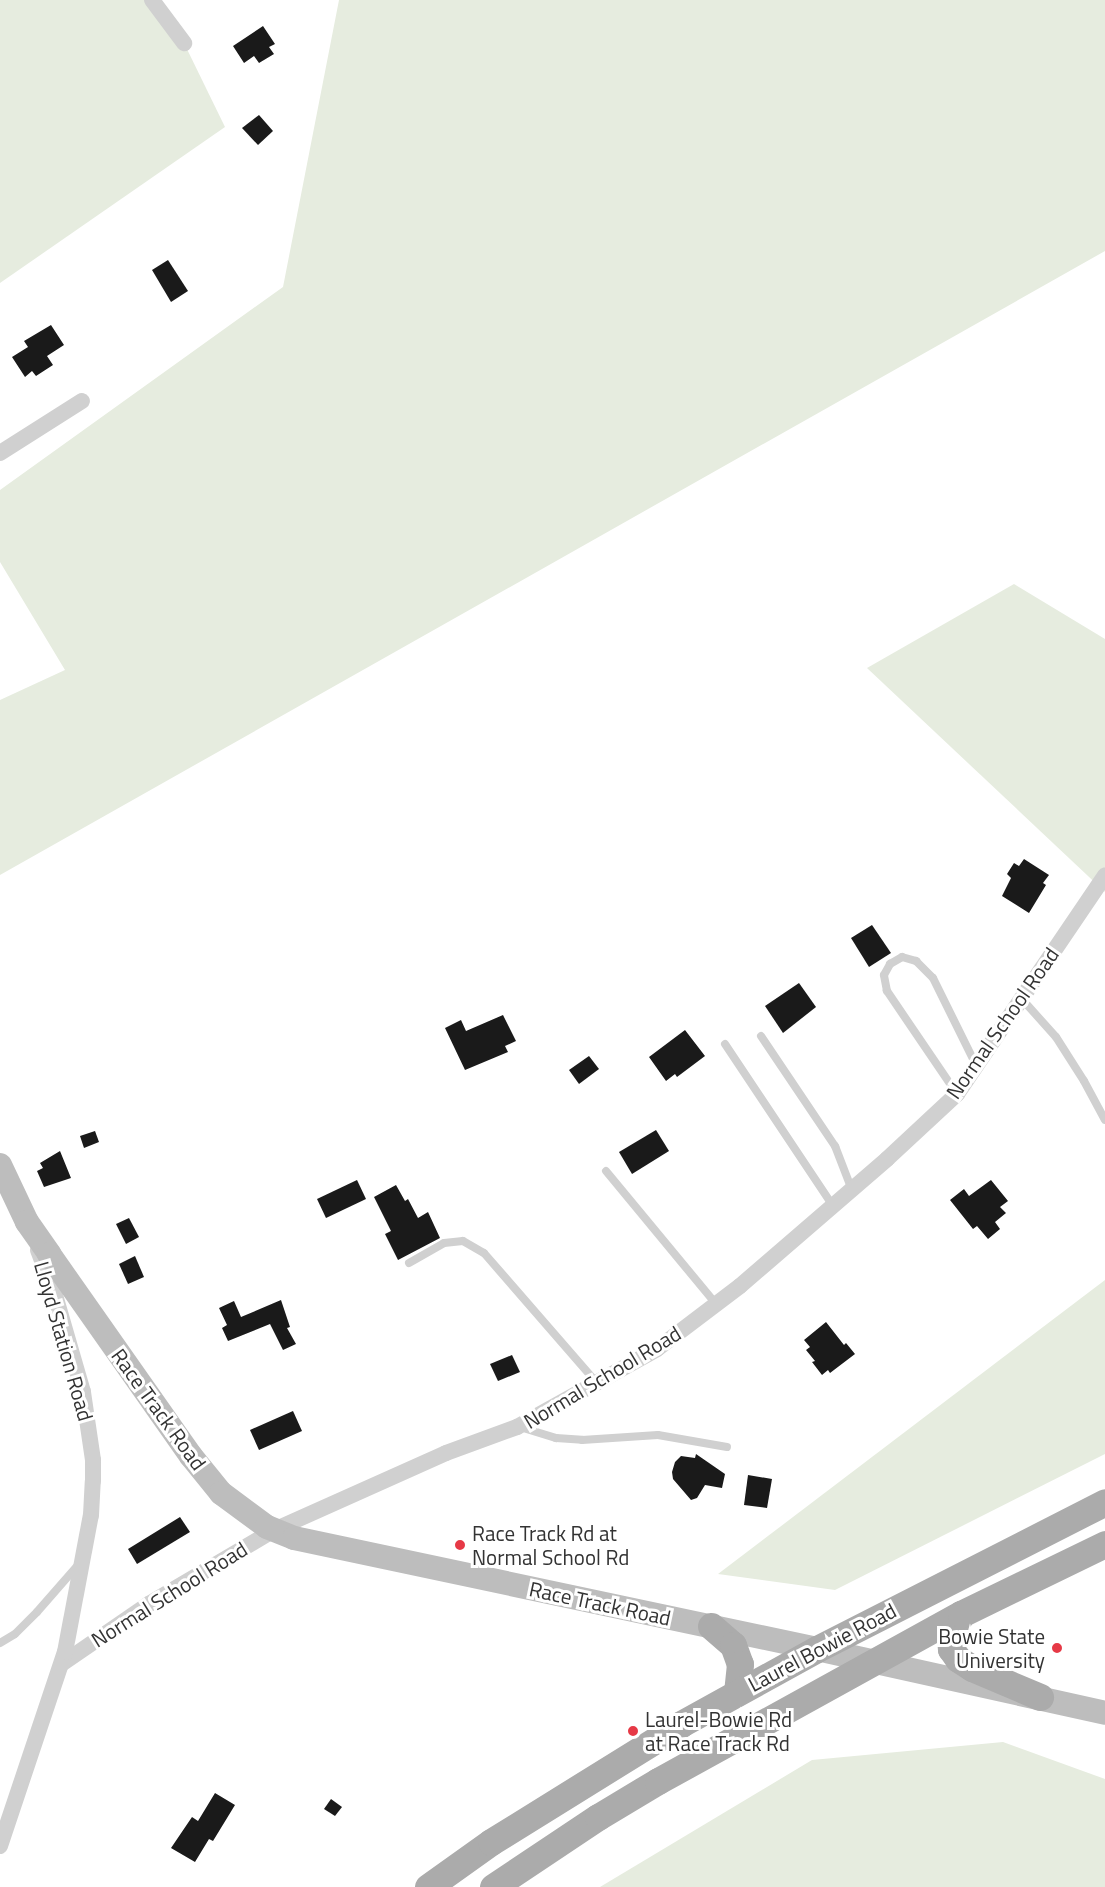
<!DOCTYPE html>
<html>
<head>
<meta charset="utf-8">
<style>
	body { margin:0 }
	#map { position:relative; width:1105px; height:1887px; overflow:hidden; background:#fff; font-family:"Titillium Web",sans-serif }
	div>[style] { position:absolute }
	.green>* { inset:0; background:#e6ecdf }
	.building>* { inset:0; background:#1a1a1a }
	.lane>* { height:8px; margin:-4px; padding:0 4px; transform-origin:4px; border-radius:4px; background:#d0d0d0 }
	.street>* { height:16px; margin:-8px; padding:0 8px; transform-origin:8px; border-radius:8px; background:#d0d0d0 }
	.secondary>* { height:24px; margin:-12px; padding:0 12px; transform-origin:12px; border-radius:12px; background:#bdbdbd }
	.primary>* { height:27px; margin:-13.5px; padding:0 13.5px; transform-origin:13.5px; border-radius:13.5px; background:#ababab }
	.dots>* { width:16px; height:16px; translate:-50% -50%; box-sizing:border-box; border:3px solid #fff; border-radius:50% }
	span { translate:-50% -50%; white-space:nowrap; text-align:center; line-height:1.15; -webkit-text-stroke:6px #fff; paint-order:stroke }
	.street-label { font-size:21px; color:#333 }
	.poi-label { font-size:21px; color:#333 }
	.left { translate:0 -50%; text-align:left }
	.right { translate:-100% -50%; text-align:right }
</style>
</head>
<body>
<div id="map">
	<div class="green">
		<div style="clip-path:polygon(0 0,151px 0,184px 43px,225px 127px,0 283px)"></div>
		<div style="clip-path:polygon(339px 0,1105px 0,1105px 251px,0 875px,0 700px,65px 670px,0 562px,0 490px,283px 287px)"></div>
		<div style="clip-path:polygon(1014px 584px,1105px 639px,1105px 892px,867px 668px)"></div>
		<div style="clip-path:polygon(1105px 1280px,1105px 1454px,835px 1590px,718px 1574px)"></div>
		<div style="clip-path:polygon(1003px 1742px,1105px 1779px,1105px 1887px,600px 1887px,812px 1760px)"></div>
	</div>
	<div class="building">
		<div style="clip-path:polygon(263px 26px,275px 44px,269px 47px,274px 54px,259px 63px,254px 56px,244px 63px,233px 46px)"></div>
		<div style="clip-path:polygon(259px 115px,273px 131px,258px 145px,242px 128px)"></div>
		<div style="clip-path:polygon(168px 260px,188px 291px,171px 302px,152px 270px)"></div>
		<div style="clip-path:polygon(51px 325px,64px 345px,47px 356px,53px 365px,36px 376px,32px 371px,25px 377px,12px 357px,28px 347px,24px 341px)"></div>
		<div style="clip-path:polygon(1024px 859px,1049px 875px,1043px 883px,1046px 885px,1029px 913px,1002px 896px,1011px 878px,1007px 874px,1014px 863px,1019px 866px)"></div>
		<div style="clip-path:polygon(872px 925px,891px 953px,869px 967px,851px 938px)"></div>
		<div style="clip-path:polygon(799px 983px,816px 1007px,783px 1033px,765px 1006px)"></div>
		<div style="clip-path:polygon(503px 1015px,516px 1041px,505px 1046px,508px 1052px,465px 1070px,445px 1028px,461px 1020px,466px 1031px)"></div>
		<div style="clip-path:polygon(685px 1030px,705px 1056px,677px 1077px,675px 1074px,666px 1081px,649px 1057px)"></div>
		<div style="clip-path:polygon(589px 1056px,599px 1069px,579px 1084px,569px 1070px)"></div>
		<div style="clip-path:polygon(656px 1130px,669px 1151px,632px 1174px,619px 1152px)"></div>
		<div style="clip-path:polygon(95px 1131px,99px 1142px,84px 1148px,80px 1136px)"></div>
		<div style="clip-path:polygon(60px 1151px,71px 1178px,44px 1187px,37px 1171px,43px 1168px,40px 1163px)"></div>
		<div style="clip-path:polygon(357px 1180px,366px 1199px,326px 1218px,317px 1199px)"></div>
		<div style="clip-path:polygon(991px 1180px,1008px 1201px,1000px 1207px,1006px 1213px,995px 1222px,1000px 1229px,988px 1239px,977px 1226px,973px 1229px,950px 1200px,964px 1189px,969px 1196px)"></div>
		<div style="clip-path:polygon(396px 1185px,405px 1201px,408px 1199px,418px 1218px,428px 1212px,440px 1238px,398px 1260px,385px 1234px,391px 1231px,374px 1197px)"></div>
		<div style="clip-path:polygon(129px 1218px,139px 1237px,126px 1244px,116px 1224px)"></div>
		<div style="clip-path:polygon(135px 1256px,144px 1277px,128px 1284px,119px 1264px)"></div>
		<div style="clip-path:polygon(281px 1300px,290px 1327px,287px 1328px,296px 1344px,283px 1350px,270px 1324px,228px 1341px,222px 1328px,227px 1325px,219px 1308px,234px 1301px,241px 1317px)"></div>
		<div style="clip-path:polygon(826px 1322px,844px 1345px,846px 1343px,855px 1354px,830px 1373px,828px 1370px,822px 1375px,812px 1362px,815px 1361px,806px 1350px,810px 1347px,804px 1340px)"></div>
		<div style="clip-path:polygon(512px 1355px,520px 1372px,498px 1381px,490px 1364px)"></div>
		<div style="clip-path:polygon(293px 1411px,302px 1431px,259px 1450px,250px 1430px)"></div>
		<div style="clip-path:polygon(696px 1454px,725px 1474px,722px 1488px,705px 1485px,697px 1498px,691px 1500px,673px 1479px,672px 1472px,675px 1462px,681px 1456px,695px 1458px)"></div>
		<div style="clip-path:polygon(748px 1475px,772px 1479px,767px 1508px,744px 1505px)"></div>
		<div style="clip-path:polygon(180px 1517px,190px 1532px,137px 1564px,128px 1549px)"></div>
		<div style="clip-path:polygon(215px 1793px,235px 1805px,213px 1841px,209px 1839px,195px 1862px,171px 1848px,192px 1817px,198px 1821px)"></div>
		<div style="clip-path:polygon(331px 1799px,342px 1807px,335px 1816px,324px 1809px)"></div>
	</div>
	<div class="lane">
		<div style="left:1021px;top:998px;width:52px;rotate:48.1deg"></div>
		<div style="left:1056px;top:1037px;width:52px;rotate:57.5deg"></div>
		<div style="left:1084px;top:1081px;width:44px;rotate:61.7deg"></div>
		<div style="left:761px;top:1036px;width:133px;rotate:56.1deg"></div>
		<div style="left:835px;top:1146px;width:47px;rotate:68.9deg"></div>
		<div style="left:725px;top:1044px;width:195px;rotate:56.3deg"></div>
		<div style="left:957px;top:1094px;width:125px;rotate:-124.2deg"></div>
		<div style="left:887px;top:991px;width:16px;rotate:-101deg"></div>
		<div style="left:884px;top:975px;width:13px;rotate:-61deg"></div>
		<div style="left:890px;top:964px;width:14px;rotate:-30deg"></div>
		<div style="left:902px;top:957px;width:15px;rotate:16deg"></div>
		<div style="left:916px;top:961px;width:24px;rotate:45deg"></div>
		<div style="left:933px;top:978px;width:97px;rotate:63.7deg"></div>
		<div style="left:606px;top:1171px;width:173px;rotate:50.4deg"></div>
		<div style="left:409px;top:1263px;width:40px;rotate:-29.7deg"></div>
		<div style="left:444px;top:1243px;width:19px;rotate:-6deg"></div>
		<div style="left:463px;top:1241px;width:24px;rotate:30deg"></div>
		<div style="left:484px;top:1253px;width:172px;rotate:49deg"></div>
		<div style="left:520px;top:1427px;width:38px;rotate:17deg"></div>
		<div style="left:556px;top:1438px;width:26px;rotate:4deg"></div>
		<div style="left:582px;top:1440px;width:76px;rotate:-3.8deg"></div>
		<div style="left:658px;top:1435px;width:70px;rotate:9.9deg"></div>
		<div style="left:0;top:1643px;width:17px;rotate:-31deg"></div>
		<div style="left:15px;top:1634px;width:31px;rotate:-45deg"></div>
		<div style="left:37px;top:1612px;width:62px;rotate:-48.9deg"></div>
	</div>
	<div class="street">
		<div style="left:152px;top:0;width:54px;rotate:53.3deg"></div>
		<div style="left:0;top:453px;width:97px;rotate:-32.4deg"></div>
		<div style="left:63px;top:1663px;width:104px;rotate:-34.5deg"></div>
		<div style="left:149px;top:1604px;width:145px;rotate:-30.6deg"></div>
		<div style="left:274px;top:1530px;width:188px;rotate:-24.1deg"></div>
		<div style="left:446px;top:1453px;width:76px;rotate:-20.1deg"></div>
		<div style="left:517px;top:1427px;width:160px;rotate:-29.1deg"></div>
		<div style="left:657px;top:1349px;width:104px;rotate:-37.2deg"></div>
		<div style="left:740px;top:1286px;width:194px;rotate:-40.8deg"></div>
		<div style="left:887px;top:1159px;width:96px;rotate:-42.9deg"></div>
		<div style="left:957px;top:1094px;width:264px;rotate:-55.9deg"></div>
		<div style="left:0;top:1846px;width:205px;rotate:-71.5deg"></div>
		<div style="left:65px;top:1652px;width:139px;rotate:-79.3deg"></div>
		<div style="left:91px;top:1515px;width:34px;rotate:-87deg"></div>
		<div style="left:93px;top:1481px;width:21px;rotate:-90deg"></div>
		<div style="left:93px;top:1460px;width:69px;rotate:-98.4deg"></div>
		<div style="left:83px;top:1392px;width:101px;rotate:-106.1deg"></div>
		<div style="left:55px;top:1295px;width:48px;rotate:-110.7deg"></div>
	</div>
	<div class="secondary">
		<div style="left:0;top:1165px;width:63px;rotate:64.7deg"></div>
		<div style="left:27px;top:1222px;width:39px;rotate:55deg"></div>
		<div style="left:49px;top:1254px;width:247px;rotate:54.9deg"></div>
		<div style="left:191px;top:1456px;width:48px;rotate:51deg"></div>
		<div style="left:221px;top:1493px;width:57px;rotate:36.5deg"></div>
		<div style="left:267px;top:1527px;width:29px;rotate:22deg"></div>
		<div style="left:294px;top:1538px;width:535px;rotate:11.98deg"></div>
		<div style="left:817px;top:1649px;width:295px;rotate:12.5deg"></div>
	</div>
	<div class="primary">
		<div style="left:961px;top:1614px;width:26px;rotate:115deg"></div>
		<div style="left:950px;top:1638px;width:11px;rotate:85deg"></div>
		<div style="left:951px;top:1649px;width:12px;rotate:55deg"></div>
		<div style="left:958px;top:1659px;width:17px;rotate:33deg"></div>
		<div style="left:972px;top:1668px;width:74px;rotate:23.1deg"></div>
		<div style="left:711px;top:1626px;width:29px;rotate:41deg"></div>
		<div style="left:733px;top:1645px;width:20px;rotate:70deg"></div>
		<div style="left:740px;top:1664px;width:29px;rotate:96deg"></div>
		<div style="left:428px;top:1887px;width:77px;rotate:-35.5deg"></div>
		<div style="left:491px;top:1842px;width:224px;rotate:-31.8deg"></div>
		<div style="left:681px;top:1724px;width:155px;rotate:-28.9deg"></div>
		<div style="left:817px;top:1649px;width:323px;rotate:-27deg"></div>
		<div style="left:493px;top:1887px;width:126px;rotate:-33.7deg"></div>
		<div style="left:598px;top:1817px;width:70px;rotate:-31deg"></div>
		<div style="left:658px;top:1781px;width:346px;rotate:-28.9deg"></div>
		<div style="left:961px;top:1614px;width:160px;rotate:-25.9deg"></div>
	</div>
	<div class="dots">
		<div style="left:460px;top:1545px;background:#e63946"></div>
		<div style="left:1057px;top:1648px;background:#e63946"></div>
		<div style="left:633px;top:1731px;background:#e63946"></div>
	</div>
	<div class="street-label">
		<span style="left:1002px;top:1023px;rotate:-55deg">Normal School Road</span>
		<span style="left:64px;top:1341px;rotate:74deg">Lloyd Station Road</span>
		<span style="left:602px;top:1377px;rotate:-31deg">Normal School Road</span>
		<span style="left:159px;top:1409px;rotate:54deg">Race Track Road</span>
		<span style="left:169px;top:1594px;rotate:-32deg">Normal School Road</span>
		<span style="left:600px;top:1603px;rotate:12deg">Race Track Road</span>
		<span style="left:822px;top:1647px;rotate:-28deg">Laurel Bowie Road</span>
	</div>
	<div class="poi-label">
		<span class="left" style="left:472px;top:1545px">Race Track Rd at<br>Normal School Rd</span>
		<span class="right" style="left:1045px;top:1648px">Bowie State<br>University</span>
		<span class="left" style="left:645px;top:1731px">Laurel-Bowie Rd<br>at Race Track Rd</span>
	</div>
</div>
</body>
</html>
